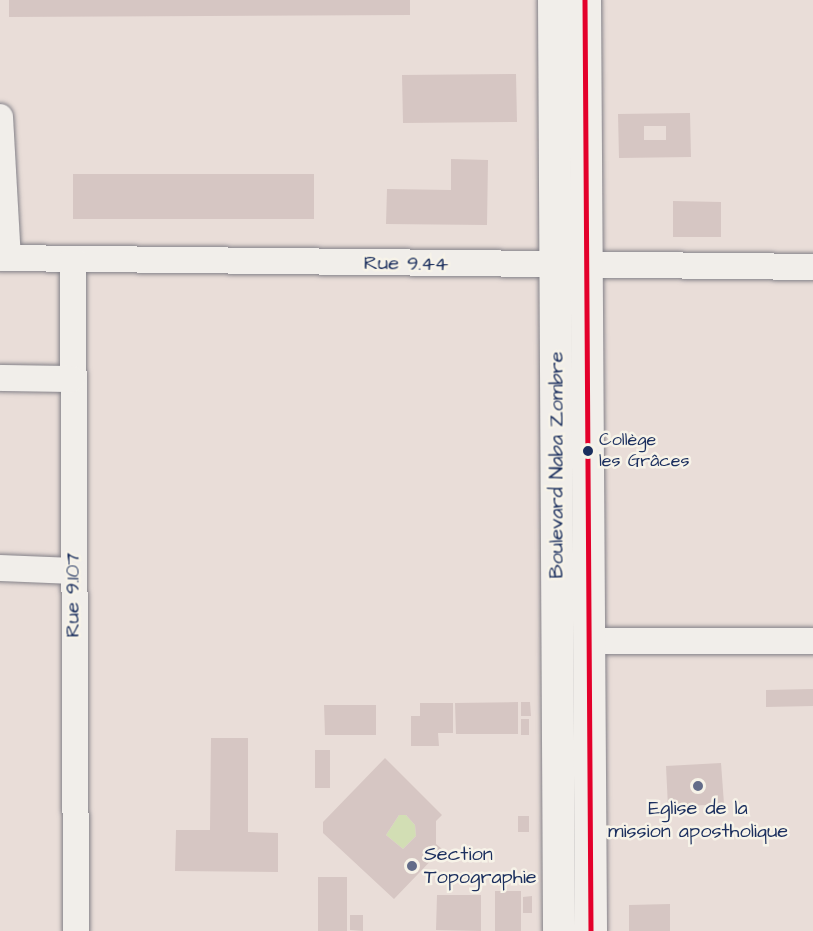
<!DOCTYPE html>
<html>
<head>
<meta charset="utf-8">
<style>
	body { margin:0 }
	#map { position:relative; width:813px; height:931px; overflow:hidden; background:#e9ddd8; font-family:"Architects Daughter",sans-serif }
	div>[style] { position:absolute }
	.green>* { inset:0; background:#d2deb4 }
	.building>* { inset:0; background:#d6c6c3 }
	.roads { filter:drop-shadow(0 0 2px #848289) drop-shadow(0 0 2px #848289) }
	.minor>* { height:26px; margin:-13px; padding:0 13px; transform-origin:13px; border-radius:13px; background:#f1eeea }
	.major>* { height:32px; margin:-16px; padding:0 16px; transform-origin:16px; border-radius:16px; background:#f1eeea }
	.bus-1>* { height:4.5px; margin:-2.25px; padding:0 2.25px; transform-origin:2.25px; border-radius:2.25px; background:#e4002b }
	.dots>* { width:16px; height:16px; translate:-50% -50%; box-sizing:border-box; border:3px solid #f7f3e8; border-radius:50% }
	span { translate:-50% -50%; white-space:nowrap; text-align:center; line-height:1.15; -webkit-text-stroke:5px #f7f3e8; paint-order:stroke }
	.bus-label { font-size:18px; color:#1b2f5e }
	.left { translate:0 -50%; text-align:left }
	.street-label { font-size:20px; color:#1b2f5e }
	.poi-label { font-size:20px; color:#1b2f5e }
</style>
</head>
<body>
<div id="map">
	<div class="green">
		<div style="clip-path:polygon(399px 815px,406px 815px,415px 825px,416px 836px,403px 849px,386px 835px)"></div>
	</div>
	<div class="building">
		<div style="clip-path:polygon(9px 0,410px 0,410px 15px,9px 17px)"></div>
		<div style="clip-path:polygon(516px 74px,517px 122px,403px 123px,402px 75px)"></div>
		<div style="clip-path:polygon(evenodd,690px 113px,691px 157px,619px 158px,618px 114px,690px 113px,644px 126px,666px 126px,666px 140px,644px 140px,644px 126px)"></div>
		<div style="clip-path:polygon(451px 159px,488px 160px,487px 225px,386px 224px,387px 189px,451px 190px)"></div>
		<div style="clip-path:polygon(73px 174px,314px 174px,314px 219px,73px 219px)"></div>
		<div style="clip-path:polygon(673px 201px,721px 202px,721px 237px,673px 237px)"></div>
		<div style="clip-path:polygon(813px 689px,813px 706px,766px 707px,766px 690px)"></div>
		<div style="clip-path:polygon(518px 702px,518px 734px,456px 734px,455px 703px)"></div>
		<div style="clip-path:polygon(521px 702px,530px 702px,531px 716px,521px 716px)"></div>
		<div style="clip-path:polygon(420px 703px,453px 703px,453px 733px,438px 733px,439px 746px,411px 746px,411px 716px,420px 716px)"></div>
		<div style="clip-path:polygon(324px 705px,376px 705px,376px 735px,325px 735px)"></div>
		<div style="clip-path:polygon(521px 719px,529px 719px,529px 735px,521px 735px)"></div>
		<div style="clip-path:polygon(211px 738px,248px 738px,248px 832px,278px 833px,278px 872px,175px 871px,176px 830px,210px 830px)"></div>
		<div style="clip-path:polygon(315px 750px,330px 750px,330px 788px,315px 788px)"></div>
		<div style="clip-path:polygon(evenodd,385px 758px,442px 815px,436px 821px,436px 844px,442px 849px,394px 899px,323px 833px,323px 822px,385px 758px,399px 815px,406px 815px,415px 825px,416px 836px,403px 849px,386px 835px,399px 815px)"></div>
		<div style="clip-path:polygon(721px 763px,724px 804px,668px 807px,666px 766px)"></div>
		<div style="clip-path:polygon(518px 816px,529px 816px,529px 832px,518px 832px)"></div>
		<div style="clip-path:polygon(318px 877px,347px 877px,347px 931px,318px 931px)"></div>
		<div style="clip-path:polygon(495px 891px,521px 891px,521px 931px,495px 931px)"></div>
		<div style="clip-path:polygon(437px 895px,481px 895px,481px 931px,436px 930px)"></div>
		<div style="clip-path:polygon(532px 896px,532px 913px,523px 913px,523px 897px)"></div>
		<div style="clip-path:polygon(670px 904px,670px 931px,629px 931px,629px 905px)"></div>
		<div style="clip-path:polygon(350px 915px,363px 915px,363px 931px,350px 930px)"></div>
	</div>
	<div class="roads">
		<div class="minor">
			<div style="left:0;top:117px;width:141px;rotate:86.8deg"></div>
			<div style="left:0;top:258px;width:813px;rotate:0.63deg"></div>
			<div style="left:73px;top:259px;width:672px;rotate:89.74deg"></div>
			<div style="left:0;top:378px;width:72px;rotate:0.8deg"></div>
			<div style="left:0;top:568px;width:73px;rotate:2.4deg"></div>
			<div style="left:588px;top:641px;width:225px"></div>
		</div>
		<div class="major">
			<div style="left:554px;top:0;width:931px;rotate:89.69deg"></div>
			<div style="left:585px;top:0;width:931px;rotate:89.63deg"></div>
		</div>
	</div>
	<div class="bus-1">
		<div style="left:585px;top:0;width:931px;rotate:89.63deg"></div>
	</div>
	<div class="dots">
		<div style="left:588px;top:451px;background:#1b2f5e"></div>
		<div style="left:698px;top:786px;background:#636c89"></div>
		<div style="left:412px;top:866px;background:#636c89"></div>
	</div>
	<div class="bus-label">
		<span class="left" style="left:599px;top:451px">Collège<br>les Grâces</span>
	</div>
	<div class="street-label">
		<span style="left:406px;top:264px;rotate:1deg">Rue 9.44</span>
		<span style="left:557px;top:465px;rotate:-90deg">Boulevard Naba Zombre</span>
		<span style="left:73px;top:595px;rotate:-90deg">Rue 9.107</span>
	</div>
	<div class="poi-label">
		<span style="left:698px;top:820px">Eglise de la<br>mission apostholique</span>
		<span class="left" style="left:424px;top:866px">Section<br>Topographie</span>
	</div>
</div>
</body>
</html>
